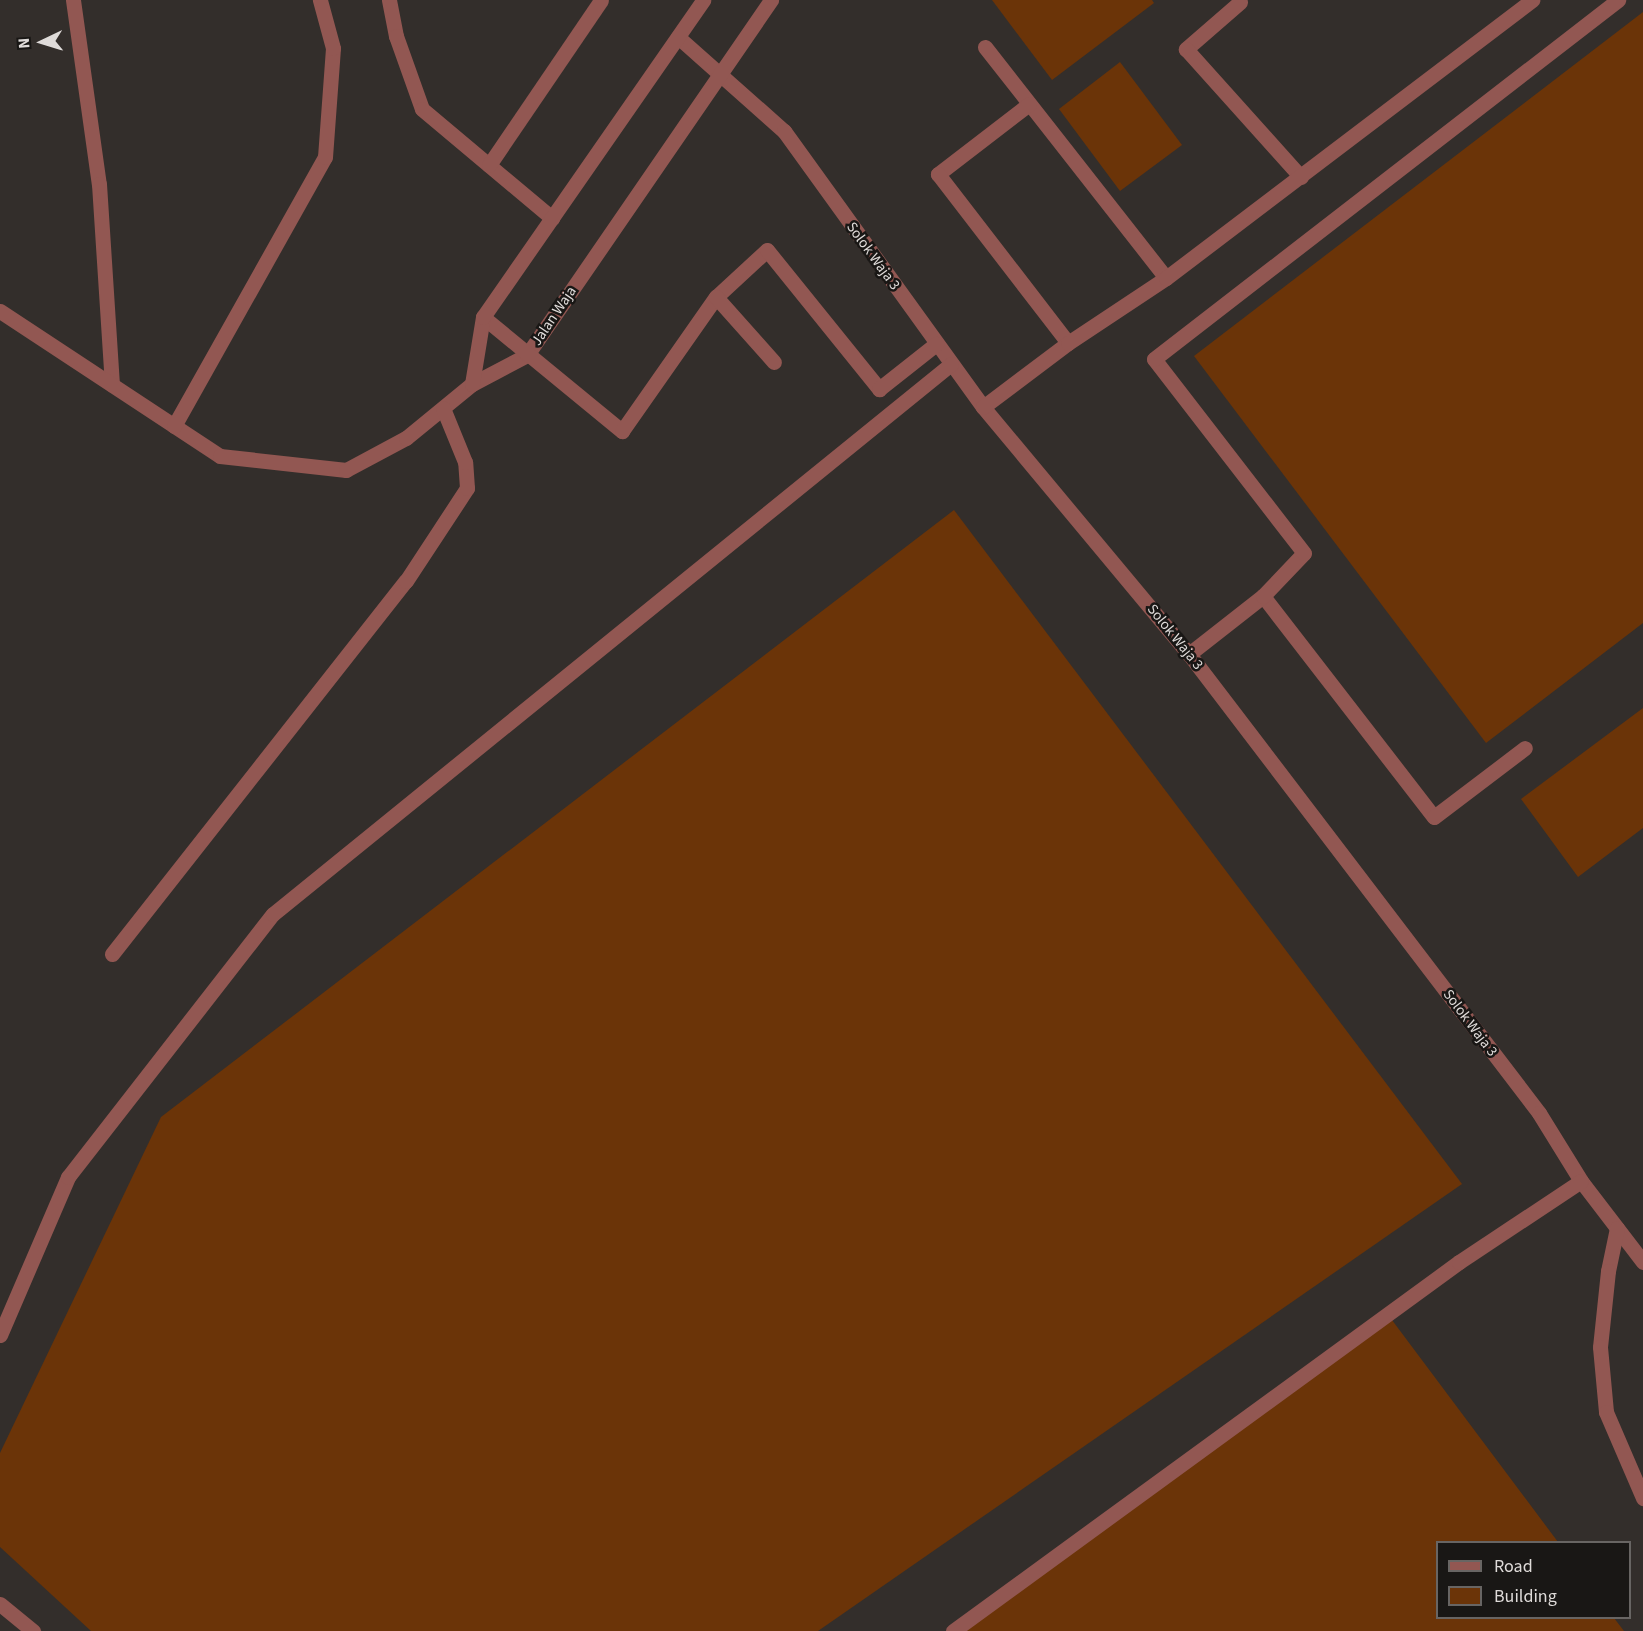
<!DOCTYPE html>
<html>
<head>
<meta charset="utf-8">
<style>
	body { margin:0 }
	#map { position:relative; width:1643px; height:1631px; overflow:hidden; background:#332e2b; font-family:"Source Sans 3",sans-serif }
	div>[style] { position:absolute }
	.building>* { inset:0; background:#6b3408 }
	.minor>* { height:15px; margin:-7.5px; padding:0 7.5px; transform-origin:7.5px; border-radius:7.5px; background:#925752 }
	span { translate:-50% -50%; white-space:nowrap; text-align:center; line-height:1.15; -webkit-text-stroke:5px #191715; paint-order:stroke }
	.street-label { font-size:15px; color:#dfdbd9 }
	.legend { position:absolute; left:1436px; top:1541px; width:195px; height:78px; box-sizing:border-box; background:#191715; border:2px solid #686563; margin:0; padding:8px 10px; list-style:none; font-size:18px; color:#dfdbd9 }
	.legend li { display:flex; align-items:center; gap:12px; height:30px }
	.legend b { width:30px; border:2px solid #686563 }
	.north { position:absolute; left:12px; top:12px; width:60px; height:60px; -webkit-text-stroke:4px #191715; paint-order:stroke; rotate:266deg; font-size:16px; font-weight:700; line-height:24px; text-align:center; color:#dfdbd9 }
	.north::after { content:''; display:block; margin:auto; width:21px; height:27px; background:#dfdbd9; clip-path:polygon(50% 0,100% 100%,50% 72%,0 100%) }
</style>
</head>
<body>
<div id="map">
	<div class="building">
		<div style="clip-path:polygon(992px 0,1152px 0,1154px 3px,1052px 80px)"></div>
		<div style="clip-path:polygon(1643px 12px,1643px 623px,1486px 743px,1194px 356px)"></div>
		<div style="clip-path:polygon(1120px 62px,1182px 145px,1120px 191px,1059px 109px)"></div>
		<div style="clip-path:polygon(954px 510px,1462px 1184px,818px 1631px,91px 1631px,0 1547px,0 1453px,161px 1117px)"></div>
		<div style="clip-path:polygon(1643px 708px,1643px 828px,1578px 877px,1521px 799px)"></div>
		<div style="clip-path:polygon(1386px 1312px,1558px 1542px,1438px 1542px,1438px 1618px,1614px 1618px,1624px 1631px,964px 1631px)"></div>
	</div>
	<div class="minor">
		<div style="left:73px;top:0;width:186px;rotate:82deg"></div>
		<div style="left:99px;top:184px;width:201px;rotate:86.3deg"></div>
		<div style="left:389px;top:0;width:37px;rotate:79deg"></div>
		<div style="left:396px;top:36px;width:77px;rotate:70.4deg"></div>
		<div style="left:422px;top:109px;width:170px;rotate:40deg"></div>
		<div style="left:1240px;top:2px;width:72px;rotate:139deg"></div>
		<div style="left:1186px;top:49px;width:172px;rotate:48.1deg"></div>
		<div style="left:678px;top:37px;width:142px;rotate:41.6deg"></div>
		<div style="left:784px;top:131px;width:340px;rotate:54.2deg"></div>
		<div style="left:983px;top:407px;width:322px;rotate:50.2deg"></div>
		<div style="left:1189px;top:654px;width:577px;rotate:52.67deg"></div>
		<div style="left:1539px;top:1113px;width:80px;rotate:58.3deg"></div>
		<div style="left:1581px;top:1181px;width:102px;rotate:52.6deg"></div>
		<div style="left:985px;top:47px;width:293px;rotate:51.9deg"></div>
		<div style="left:1029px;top:104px;width:115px;rotate:142.4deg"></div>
		<div style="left:938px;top:174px;width:213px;rotate:52.4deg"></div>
		<div style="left:489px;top:165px;width:199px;rotate:-55.8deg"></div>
		<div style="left:716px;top:297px;width:69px;rotate:-42.7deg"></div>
		<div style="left:767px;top:250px;width:179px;rotate:51.1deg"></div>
		<div style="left:879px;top:389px;width:73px;rotate:-38.3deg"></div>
		<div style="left:0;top:311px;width:263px;rotate:33.4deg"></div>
		<div style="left:220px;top:456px;width:127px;rotate:6.3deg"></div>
		<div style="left:346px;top:470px;width:68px;rotate:-28.1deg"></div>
		<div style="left:406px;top:438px;width:85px;rotate:-39.3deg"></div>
		<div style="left:472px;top:384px;width:62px;rotate:-27.8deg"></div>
		<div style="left:527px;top:355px;width:431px;rotate:-55.5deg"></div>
		<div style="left:483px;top:317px;width:180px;rotate:39.4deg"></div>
		<div style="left:622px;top:431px;width:164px;rotate:-55deg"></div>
		<div style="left:716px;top:297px;width:87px;rotate:48.3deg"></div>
		<div style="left:472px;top:384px;width:68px;rotate:-80.7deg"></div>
		<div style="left:483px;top:317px;width:386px;rotate:-55.2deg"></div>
		<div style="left:983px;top:407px;width:106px;rotate:-37deg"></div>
		<div style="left:1068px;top:343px;width:118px;rotate:-33.6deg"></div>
		<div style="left:1166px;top:278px;width:460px;rotate:-37.2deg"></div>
		<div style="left:174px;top:426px;width:308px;rotate:-60.7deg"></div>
		<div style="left:325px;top:157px;width:109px;rotate:-85.8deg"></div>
		<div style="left:333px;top:48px;width:50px;rotate:-105.2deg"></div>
		<div style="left:1263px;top:596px;width:279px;rotate:52.3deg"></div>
		<div style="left:1434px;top:817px;width:114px;rotate:-37.2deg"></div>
		<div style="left:1189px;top:654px;width:94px;rotate:-38.1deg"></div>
		<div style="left:1263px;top:596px;width:59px;rotate:-46.4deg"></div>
		<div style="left:1304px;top:553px;width:245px;rotate:-127.7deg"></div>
		<div style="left:1154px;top:359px;width:587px;rotate:-37.73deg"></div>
		<div style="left:112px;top:954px;width:475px;rotate:-51.8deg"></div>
		<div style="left:406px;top:581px;width:111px;rotate:-56.7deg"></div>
		<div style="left:467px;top:488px;width:26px;rotate:-94deg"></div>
		<div style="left:465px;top:462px;width:58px;rotate:-112.2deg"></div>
		<div style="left:1617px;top:1228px;width:44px;rotate:101.8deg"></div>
		<div style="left:1608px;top:1271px;width:76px;rotate:96deg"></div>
		<div style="left:1600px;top:1347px;width:65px;rotate:84.7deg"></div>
		<div style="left:1606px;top:1412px;width:94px;rotate:66.7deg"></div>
		<div style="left:0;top:1335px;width:172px;rotate:-66.7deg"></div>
		<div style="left:68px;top:1177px;width:333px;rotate:-52.1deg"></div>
		<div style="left:273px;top:914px;width:873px;rotate:-39.05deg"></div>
		<div style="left:0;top:1604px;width:43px;rotate:39.3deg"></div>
		<div style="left:953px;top:1631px;width:626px;rotate:-36.1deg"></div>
		<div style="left:1459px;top:1262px;width:146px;rotate:-33.6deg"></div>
	</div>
	<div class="street-label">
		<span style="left:873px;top:256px;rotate:54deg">Solok Waja 3</span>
		<span style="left:554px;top:316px;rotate:-56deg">Jalan Waja</span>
		<span style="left:1175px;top:637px;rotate:51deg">Solok Waja 3</span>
		<span style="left:1470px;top:1023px;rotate:53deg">Solok Waja 3</span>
	</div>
	<ul class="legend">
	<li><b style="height:8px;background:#925752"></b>Road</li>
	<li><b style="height:16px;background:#6b3408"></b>Building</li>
	</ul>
	<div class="north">N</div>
</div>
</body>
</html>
